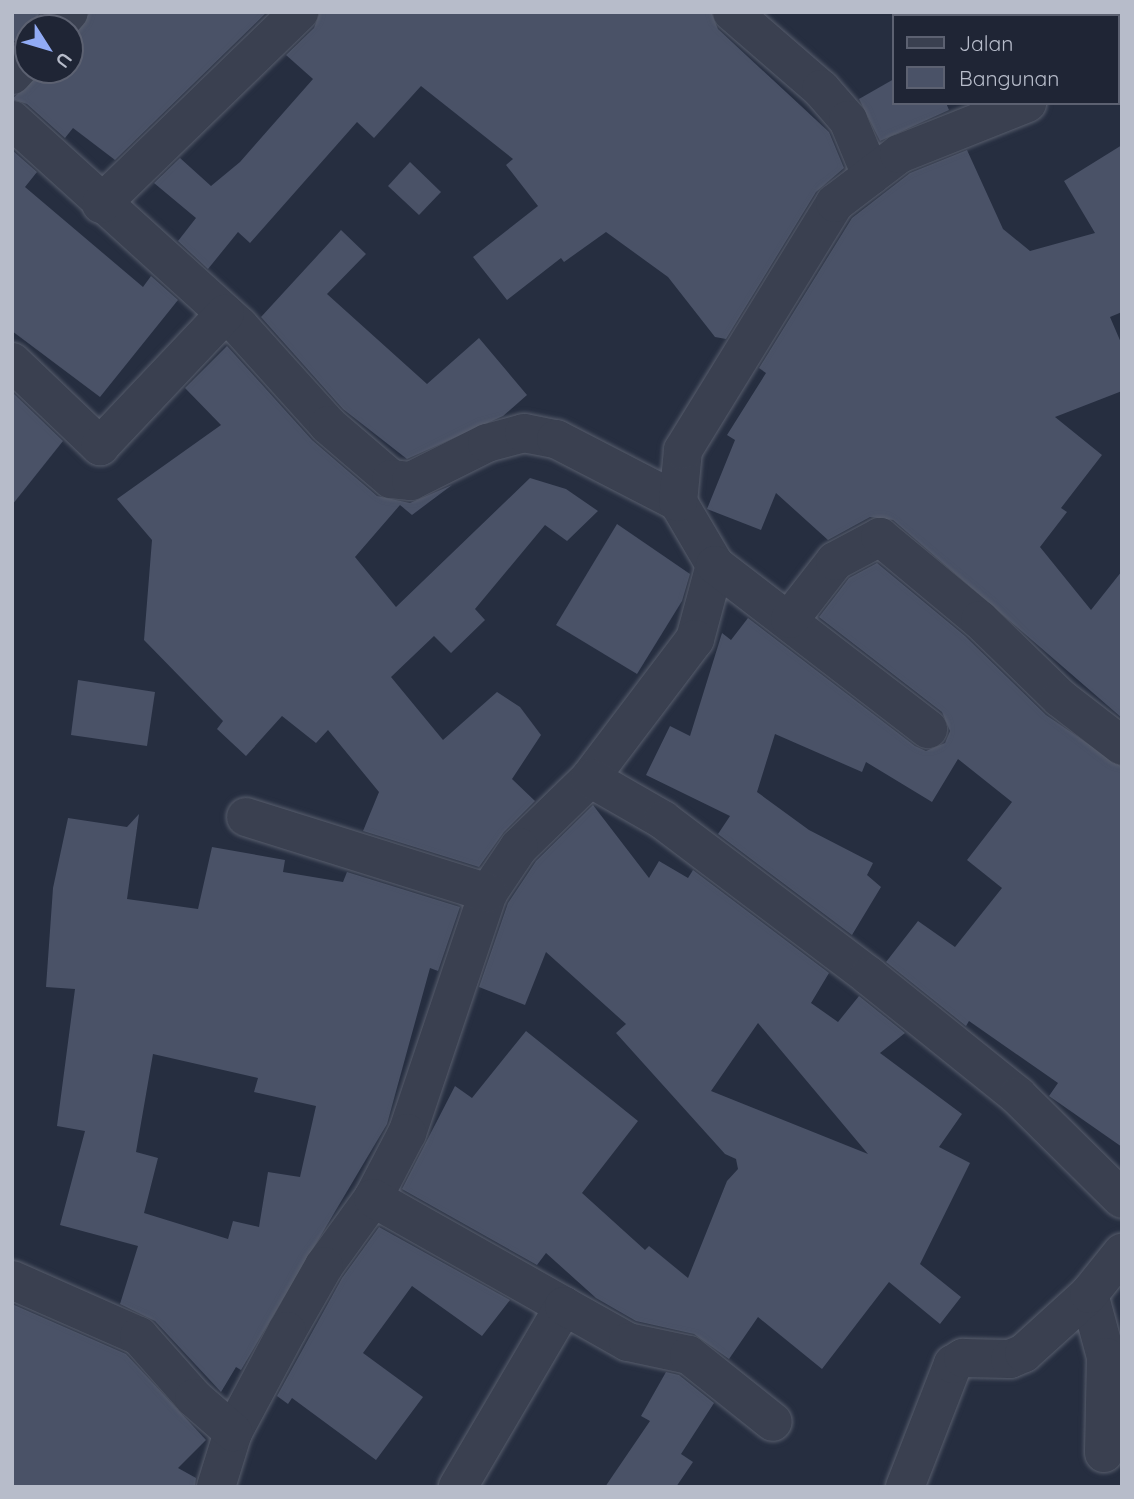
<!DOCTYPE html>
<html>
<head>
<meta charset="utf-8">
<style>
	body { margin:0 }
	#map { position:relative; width:1134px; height:1499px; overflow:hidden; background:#262e40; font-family:Quicksand,sans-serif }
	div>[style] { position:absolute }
	.building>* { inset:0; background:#4a5267 }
	.roads { filter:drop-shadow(0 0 2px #585e6d) drop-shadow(0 0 2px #585e6d) }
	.street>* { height:38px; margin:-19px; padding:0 19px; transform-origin:19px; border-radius:19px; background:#3a4050 }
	span { translate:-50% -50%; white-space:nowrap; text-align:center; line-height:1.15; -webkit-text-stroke:5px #1f2535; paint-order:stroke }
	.frame { position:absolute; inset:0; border:14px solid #b7bcca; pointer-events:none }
	.legend { position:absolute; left:892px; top:14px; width:228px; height:91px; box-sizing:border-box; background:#1f2535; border:2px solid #5c6171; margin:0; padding:9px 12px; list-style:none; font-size:21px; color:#b7bcca }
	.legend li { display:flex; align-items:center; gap:14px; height:35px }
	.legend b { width:35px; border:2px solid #5c6171 }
	.north { position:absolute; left:14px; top:14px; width:70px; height:70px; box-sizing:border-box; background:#1f2535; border:2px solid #5c6171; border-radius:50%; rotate:127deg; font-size:19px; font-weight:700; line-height:28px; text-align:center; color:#b7bcca }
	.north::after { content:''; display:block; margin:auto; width:24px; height:32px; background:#91abf5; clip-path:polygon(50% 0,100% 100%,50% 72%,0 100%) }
</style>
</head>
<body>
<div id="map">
	<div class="building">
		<div style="clip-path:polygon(12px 12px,40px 12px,28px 36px,12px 42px)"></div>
		<div style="clip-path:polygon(90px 12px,267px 12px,115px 160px,73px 128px,65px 138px,27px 104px,12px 99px,45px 70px,70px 70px,70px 43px)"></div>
		<div style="clip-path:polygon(320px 12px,711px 12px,718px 29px,829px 132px,844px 168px,816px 192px,726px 339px,715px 337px,668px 277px,606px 232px,564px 262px,561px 258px,507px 300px,473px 257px,538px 206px,506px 165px,513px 159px,421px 86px,374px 138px,357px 122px,250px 243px,238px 232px,208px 269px,178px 241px,196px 218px,154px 183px,180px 158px,211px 186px,240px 162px,313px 79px,286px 55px,314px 28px)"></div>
		<div style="clip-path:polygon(894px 79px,894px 103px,946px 103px,949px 110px,880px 141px,859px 99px)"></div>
		<div style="clip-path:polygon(1122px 145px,1122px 312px,1110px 317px,1122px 345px,1122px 391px,1055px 417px,1102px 455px,1061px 508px,1067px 512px,1040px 547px,1091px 610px,1122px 571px,1122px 718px,893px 520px,870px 517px,828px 540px,776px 493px,761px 530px,707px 509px,735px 440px,727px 435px,766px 373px,759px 368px,852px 218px,910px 173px,967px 150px,1003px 229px,1030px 251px,1095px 233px,1064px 181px)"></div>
		<div style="clip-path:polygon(12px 150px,37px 172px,25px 187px,143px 287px,151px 276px,178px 300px,100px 397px,12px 331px)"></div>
		<div style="clip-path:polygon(410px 162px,441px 192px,419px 215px,388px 186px)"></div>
		<div style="clip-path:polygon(341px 230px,366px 254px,327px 294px,427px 384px,479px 338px,527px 395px,503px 416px,407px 459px,343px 409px,261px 317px)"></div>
		<div style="clip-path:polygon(227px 346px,312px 440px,377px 496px,410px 503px,452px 485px,412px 515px,400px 505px,355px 557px,396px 607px,530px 478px,566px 489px,598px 511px,567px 541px,545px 525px,475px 609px,485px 620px,451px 653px,434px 636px,391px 677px,443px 740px,497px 692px,520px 707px,541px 735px,512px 779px,535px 801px,504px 832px,479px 867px,363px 831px,379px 792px,328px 730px,316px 743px,282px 716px,246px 756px,217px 729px,223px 721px,144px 640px,152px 540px,117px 499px,221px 425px,185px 388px)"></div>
		<div style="clip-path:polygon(12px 392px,63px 441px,12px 505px)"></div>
		<div style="clip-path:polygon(617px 524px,690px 574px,682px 601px,637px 674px,556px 625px)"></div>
		<div style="clip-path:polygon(877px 563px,965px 636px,1046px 715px,1122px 767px,1122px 1147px,1049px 1096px,1058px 1083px,969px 1021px,966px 1026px,886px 962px,918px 921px,955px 947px,1002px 888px,967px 860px,1012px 802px,958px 759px,932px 802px,866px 762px,862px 772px,775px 734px,757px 792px,809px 830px,873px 863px,867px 875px,881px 887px,852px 935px,718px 834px,730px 816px,646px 775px,670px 726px,690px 736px,722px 633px,731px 640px,748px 618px,915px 746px,926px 751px,945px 743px,950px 731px,942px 712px,819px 617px,849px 578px)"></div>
		<div style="clip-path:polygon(78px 680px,155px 692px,147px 746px,71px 735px)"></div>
		<div style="clip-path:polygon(evenodd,593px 805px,649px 878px,659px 861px,688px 878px,693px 870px,829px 973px,811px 1003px,838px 1022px,859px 996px,905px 1033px,880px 1053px,962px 1114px,939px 1147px,970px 1163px,920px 1264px,961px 1297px,940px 1324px,889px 1282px,822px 1369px,758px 1317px,729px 1359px,694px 1334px,636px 1321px,596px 1298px,546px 1253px,537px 1265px,402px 1189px,455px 1086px,472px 1098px,526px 1031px,638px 1121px,582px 1193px,645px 1250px,649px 1246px,688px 1278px,727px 1181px,738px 1169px,736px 1159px,725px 1154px,616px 1033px,626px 1024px,546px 952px,525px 1005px,479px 987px,508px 903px,536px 861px,593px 805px,758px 1023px,868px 1154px,711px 1091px,758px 1023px)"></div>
		<div style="clip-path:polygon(evenodd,139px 814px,127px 899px,198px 909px,212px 847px,285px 860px,283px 872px,343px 882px,347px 872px,460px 907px,438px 971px,430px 968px,387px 1124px,241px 1370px,236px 1367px,221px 1392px,155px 1321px,120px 1304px,138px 1246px,60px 1225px,85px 1131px,57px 1126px,75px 989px,46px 987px,53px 888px,68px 818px,127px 827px,139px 814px,153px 1054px,258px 1078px,254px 1092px,316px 1106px,300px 1177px,268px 1172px,259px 1227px,233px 1221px,228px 1239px,144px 1213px,158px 1158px,136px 1152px,153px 1054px)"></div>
		<div style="clip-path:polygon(379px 1227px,510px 1300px,482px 1336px,412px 1286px,363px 1353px,423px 1397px,376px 1460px,292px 1398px,288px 1404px,277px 1396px,342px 1278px)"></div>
		<div style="clip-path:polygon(12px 1304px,126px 1354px,206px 1440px,178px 1468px,196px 1478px,195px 1487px,12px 1487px)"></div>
		<div style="clip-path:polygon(666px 1372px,679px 1375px,714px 1403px,681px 1454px,693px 1462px,676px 1487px,605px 1487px,650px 1421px,641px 1416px)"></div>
	</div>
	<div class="roads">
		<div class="street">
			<div style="left:732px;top:12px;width:118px;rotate:40.9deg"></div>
			<div style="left:821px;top:89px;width:41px;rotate:48.9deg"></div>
			<div style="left:848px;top:120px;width:60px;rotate:67.3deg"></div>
			<div style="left:55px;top:28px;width:21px;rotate:-49deg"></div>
			<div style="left:1118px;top:65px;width:5px;rotate:-37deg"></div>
			<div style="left:12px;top:75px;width:24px;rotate:-48deg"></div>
			<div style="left:12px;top:120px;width:307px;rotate:42.2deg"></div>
			<div style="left:239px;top:326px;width:133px;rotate:48deg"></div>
			<div style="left:328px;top:425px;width:83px;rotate:40.6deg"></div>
			<div style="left:391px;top:479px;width:20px;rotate:6deg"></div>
			<div style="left:411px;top:481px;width:85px;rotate:-26.6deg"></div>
			<div style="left:487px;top:443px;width:38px;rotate:-15deg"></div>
			<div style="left:524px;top:433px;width:33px;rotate:11deg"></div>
			<div style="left:556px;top:439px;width:137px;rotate:27.3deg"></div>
			<div style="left:678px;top:502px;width:73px;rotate:59.6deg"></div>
			<div style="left:715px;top:565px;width:77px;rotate:105.1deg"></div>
			<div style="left:695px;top:639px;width:174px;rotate:127.1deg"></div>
			<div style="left:590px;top:778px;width:99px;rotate:135.8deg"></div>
			<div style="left:519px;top:847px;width:55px;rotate:124deg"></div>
			<div style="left:488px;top:893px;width:253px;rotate:108.6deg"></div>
			<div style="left:407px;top:1133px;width:73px;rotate:117.6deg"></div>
			<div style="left:373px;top:1198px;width:84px;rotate:125.8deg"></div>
			<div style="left:324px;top:1266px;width:75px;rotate:119.6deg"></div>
			<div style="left:287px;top:1331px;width:115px;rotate:118.1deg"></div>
			<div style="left:233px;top:1432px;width:58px;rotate:107.2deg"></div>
			<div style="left:101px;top:204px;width:276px;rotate:-44.1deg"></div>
			<div style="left:12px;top:362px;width:122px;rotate:43.7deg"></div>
			<div style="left:100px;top:446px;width:182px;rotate:-46.6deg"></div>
			<div style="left:678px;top:502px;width:52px;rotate:-84.5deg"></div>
			<div style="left:683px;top:450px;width:290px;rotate:-58.4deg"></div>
			<div style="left:835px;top:203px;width:81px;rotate:-37.4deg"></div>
			<div style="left:899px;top:154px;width:138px;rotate:-21.7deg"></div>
			<div style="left:715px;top:565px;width:269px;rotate:37.6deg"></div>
			<div style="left:790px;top:619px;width:73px;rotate:-52.2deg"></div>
			<div style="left:835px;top:561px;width:51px;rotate:-28.1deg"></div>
			<div style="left:880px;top:537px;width:130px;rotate:39.7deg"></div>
			<div style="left:980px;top:620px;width:112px;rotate:44.3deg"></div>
			<div style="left:1060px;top:698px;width:78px;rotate:37.7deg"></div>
			<div style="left:590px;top:778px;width:84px;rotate:29.9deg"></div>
			<div style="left:663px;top:820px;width:258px;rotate:37.1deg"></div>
			<div style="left:869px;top:976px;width:191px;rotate:38.8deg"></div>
			<div style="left:1018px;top:1096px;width:146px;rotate:44.7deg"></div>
			<div style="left:246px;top:817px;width:254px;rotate:17.4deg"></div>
			<div style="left:373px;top:1198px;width:219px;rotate:29.5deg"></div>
			<div style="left:564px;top:1306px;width:210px;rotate:120.4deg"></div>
			<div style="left:12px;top:1280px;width:139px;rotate:23.8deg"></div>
			<div style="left:139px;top:1336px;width:83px;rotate:48.4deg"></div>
			<div style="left:194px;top:1398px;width:52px;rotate:41.1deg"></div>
			<div style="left:1089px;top:1294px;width:65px;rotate:74.9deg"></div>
			<div style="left:1106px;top:1357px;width:96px;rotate:91.2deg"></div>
			<div style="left:564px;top:1306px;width:73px;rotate:29.4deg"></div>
			<div style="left:628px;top:1342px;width:62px;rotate:12deg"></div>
			<div style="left:689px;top:1355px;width:107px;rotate:38.6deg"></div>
			<div style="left:905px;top:1487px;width:132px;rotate:-68.7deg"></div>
			<div style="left:953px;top:1364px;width:12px;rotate:-31deg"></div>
			<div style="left:963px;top:1358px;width:47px;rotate:1.2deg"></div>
			<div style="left:1010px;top:1359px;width:15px;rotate:-23deg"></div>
			<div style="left:1024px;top:1353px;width:88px;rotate:-42.2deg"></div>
			<div style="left:1089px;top:1294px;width:53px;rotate:-51.2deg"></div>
		</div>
	</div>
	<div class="frame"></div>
	<ul class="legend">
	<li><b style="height:9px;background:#3a4050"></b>Jalan</li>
	<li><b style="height:19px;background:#4a5267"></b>Bangunan</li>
	</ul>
	<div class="north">U</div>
</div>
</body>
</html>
